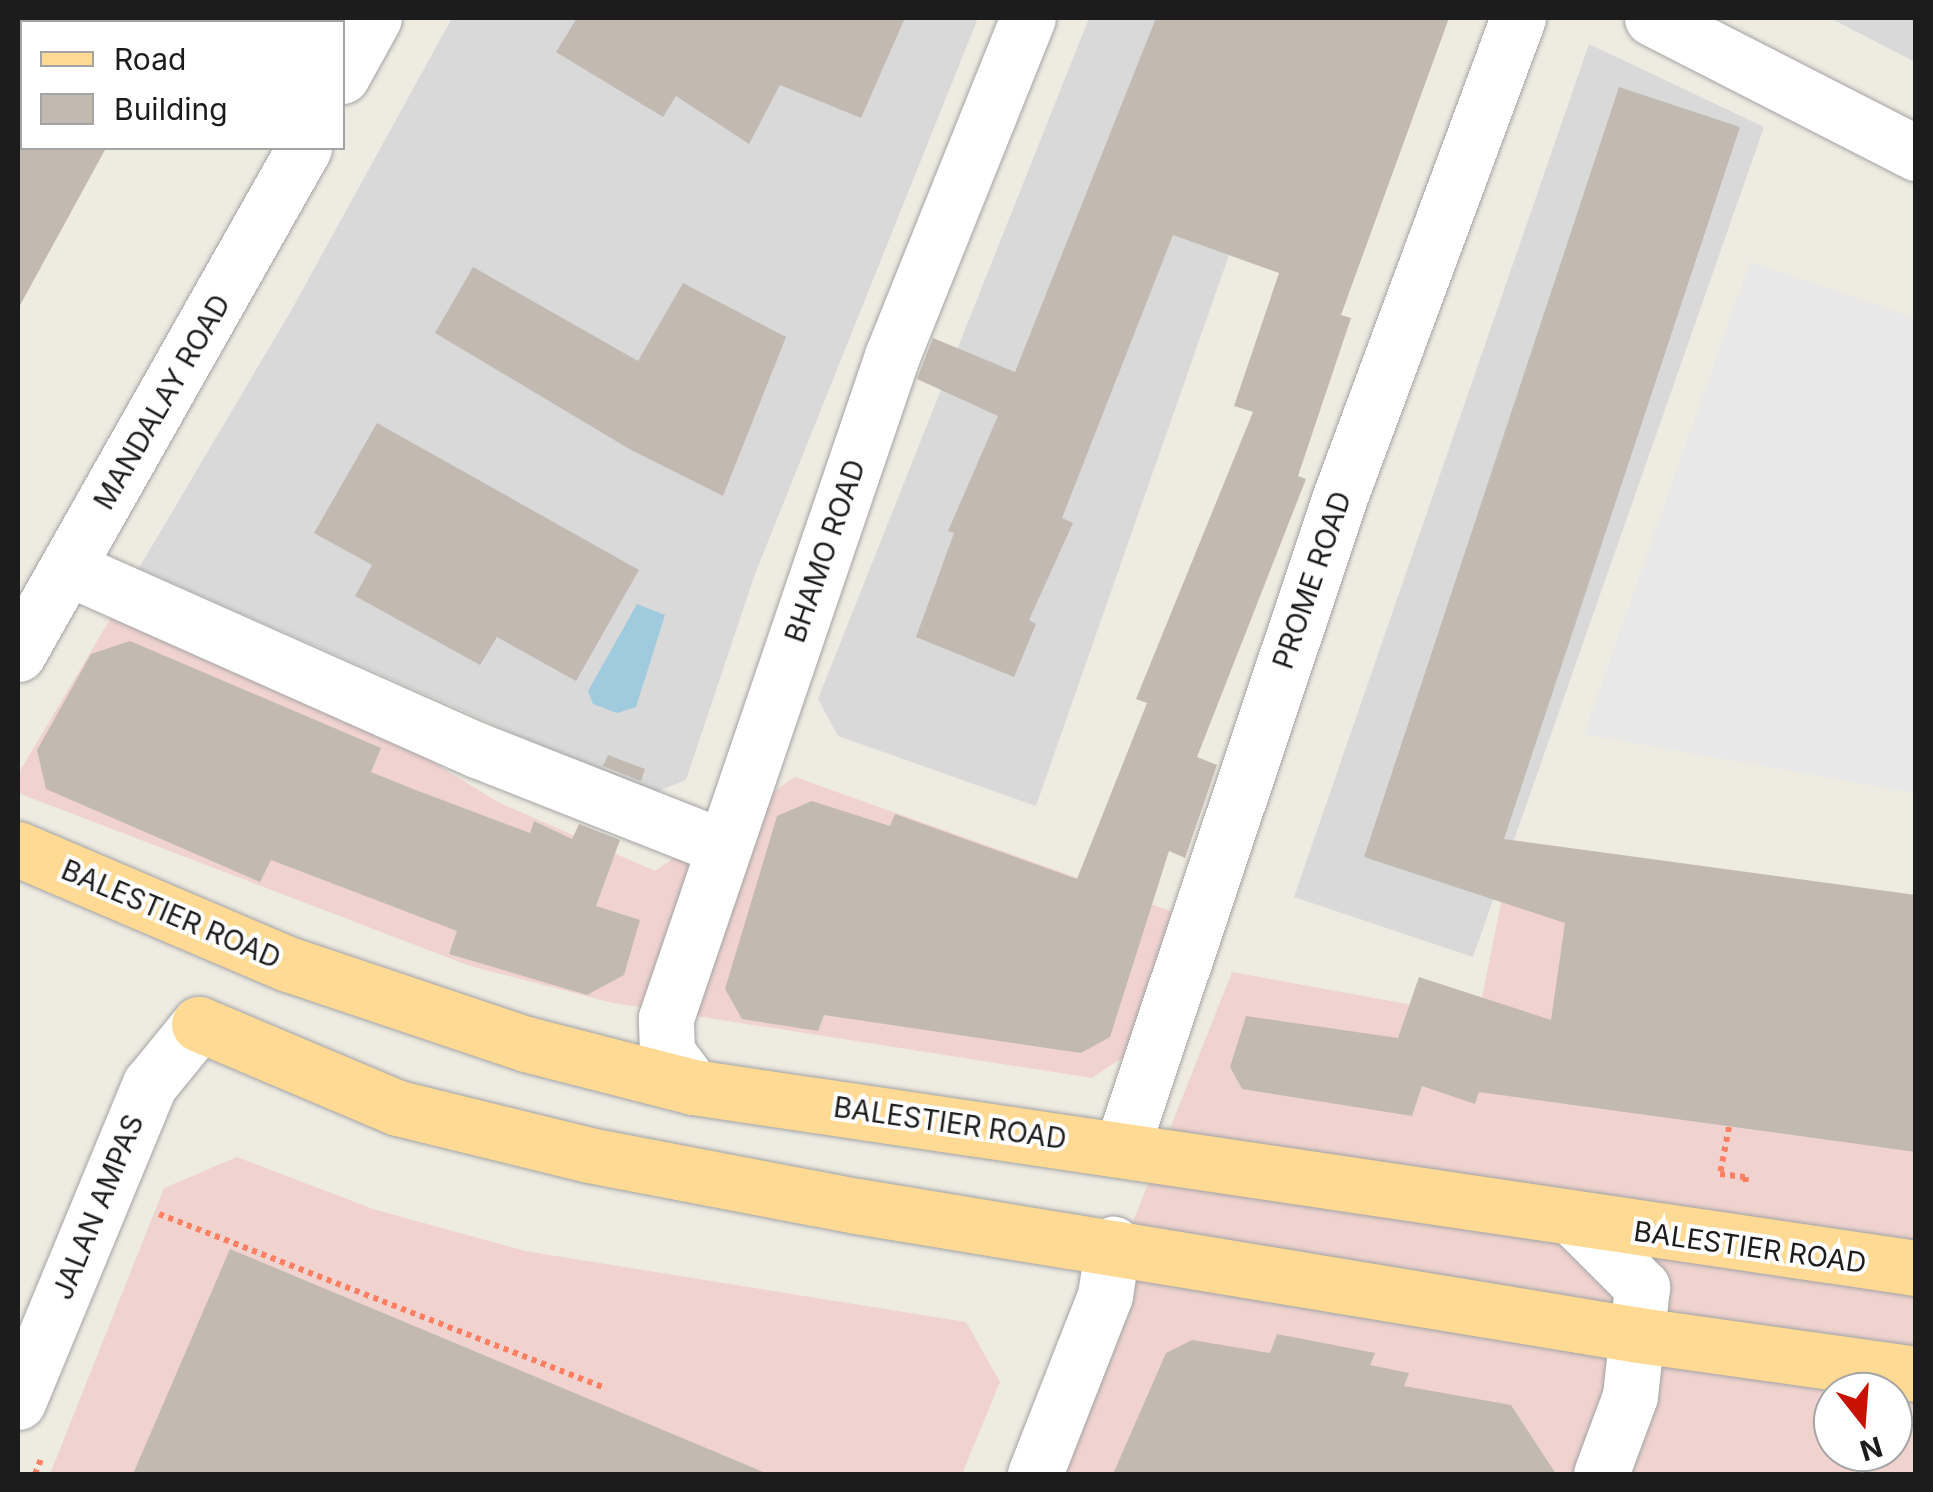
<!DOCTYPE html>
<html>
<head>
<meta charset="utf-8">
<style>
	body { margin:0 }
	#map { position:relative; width:1933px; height:1492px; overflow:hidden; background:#eeebe1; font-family:Inter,sans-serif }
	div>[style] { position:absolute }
	.residential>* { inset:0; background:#dad9d9 }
	.commercial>* { inset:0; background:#f0d3cf }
	.parking>* { inset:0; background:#e8e8e8 }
	.water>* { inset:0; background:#a0cade }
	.building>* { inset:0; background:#c2bab1 }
	.path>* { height:6px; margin-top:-3px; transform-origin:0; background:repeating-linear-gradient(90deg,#ff7f62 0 5px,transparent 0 10px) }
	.roads { filter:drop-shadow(0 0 2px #a3a3a3) drop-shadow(0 0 2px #a3a3a3) }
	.minor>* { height:55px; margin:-27.5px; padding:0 27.5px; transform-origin:27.5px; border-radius:27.5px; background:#fff }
	.major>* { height:55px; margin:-27.5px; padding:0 27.5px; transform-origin:27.5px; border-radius:27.5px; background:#ffda95 }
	span { translate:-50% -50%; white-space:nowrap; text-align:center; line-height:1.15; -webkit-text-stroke:8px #fff; paint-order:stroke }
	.street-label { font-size:28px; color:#1c1c1c }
	.frame { position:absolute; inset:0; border:20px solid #1c1c1c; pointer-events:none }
	.legend { position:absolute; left:20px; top:20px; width:325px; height:130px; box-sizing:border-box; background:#fff; border:2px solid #a4a4a4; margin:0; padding:12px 18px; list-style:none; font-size:30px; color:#1c1c1c }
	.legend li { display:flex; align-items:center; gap:20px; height:50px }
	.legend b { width:50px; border:2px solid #a4a4a4 }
	.north { position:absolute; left:1813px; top:1372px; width:100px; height:100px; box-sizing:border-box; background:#fff; border:2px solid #a4a4a4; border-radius:50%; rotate:163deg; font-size:28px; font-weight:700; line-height:40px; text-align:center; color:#1c1c1c }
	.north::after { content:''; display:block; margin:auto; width:35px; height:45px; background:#c81100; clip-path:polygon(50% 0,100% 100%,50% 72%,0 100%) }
</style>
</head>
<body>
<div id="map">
	<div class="residential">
		<div style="clip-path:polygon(452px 18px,978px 18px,755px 574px,686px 780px,651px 794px,139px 568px,292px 309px)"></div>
		<div style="clip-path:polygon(1089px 18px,1312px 18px,1036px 806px,838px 736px,818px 699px)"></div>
		<div style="clip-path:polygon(1830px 18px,1915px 18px,1915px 62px)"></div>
		<div style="clip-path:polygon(1589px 44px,1764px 127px,1473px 957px,1294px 897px)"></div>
	</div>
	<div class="commercial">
		<div style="clip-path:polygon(118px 606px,340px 705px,498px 802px,655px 871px,795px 777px,1176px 913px,1128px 1054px,1092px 1078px,613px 1003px,470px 966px,18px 793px,18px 774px)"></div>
		<div style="clip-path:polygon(evenodd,1513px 843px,1915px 901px,1915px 1474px,1033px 1474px,1232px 972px,1478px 1017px,1513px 843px,1833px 1392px,1893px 1392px,1893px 1452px,1833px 1452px,1833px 1392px)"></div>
		<div style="clip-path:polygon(237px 1157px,373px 1209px,525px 1251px,966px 1322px,1000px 1382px,962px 1474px,50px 1474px,164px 1188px)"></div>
	</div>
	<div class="parking">
		<div style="clip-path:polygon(1750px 262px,1915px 318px,1915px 793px,1584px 734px)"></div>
	</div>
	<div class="water">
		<div style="clip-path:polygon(637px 604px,665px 615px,636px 707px,617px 713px,593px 704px,588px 691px)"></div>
	</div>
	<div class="building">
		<div style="clip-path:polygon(577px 18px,905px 18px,861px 118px,780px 85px,749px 144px,676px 96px,663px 117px,556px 52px)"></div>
		<div style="clip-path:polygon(1156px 18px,1449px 18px,1341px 315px,1351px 318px,1298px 476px,1306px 479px,1197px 757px,1217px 765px,1185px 858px,1169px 851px,1110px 1037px,1081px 1053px,824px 1015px,818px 1031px,742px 1019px,725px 989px,777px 816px,812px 801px,890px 826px,895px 814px,1077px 879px,1147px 703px,1136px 699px,1253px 412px,1234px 406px,1279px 273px,1173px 235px,1062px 518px,1073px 523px,1029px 620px,1036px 624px,1014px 677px,916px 637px,954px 533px,948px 531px,998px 416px,917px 379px,933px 338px,1015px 372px)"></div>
		<div style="clip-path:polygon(1619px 87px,1740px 127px,1504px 839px,1916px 895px,1916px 1152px,1479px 1092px,1475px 1104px,1422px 1086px,1412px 1116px,1242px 1089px,1230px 1067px,1246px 1016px,1398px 1038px,1419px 977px,1551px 1020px,1565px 923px,1364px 857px)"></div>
		<div style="clip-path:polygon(18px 148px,106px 148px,18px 309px)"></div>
		<div style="clip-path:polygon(473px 267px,638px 361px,683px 283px,786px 337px,723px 496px,631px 450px,435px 333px)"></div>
		<div style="clip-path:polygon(377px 423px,639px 570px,576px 681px,497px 637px,480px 665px,355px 596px,372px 565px,314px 533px)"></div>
		<div style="clip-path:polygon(130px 641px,381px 748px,371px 772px,413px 789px,530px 833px,534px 821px,572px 839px,579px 824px,620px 840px,596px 906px,640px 920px,624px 975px,587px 995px,449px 954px,457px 931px,271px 860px,260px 882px,46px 789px,37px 750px,91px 654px)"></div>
		<div style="clip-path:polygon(608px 755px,645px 769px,641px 781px,603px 766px)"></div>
		<div style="clip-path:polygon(230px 1249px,601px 1404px,768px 1474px,133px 1474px)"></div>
		<div style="clip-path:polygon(1277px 1334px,1375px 1353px,1370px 1365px,1409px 1373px,1404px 1386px,1511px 1405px,1556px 1474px,1113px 1474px,1166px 1353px,1192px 1340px,1270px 1353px)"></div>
	</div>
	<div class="path">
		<div style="left:185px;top:18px;width:11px;rotate:22deg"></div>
		<div style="left:1729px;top:1127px;width:48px;rotate:100.8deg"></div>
		<div style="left:1720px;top:1174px;width:26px;rotate:7deg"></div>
		<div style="left:1746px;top:1177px;width:8px;rotate:97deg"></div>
		<div style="left:159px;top:1214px;width:480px;rotate:21.3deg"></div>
		<div style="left:35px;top:1474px;width:18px;rotate:-68deg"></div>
	</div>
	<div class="roads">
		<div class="minor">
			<div style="left:291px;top:18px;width:10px;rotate:24deg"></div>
			<div style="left:1652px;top:18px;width:297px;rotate:27.1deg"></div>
			<div style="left:342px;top:76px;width:66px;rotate:-61.1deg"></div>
			<div style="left:68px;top:568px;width:448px;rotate:24deg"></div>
			<div style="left:477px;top:750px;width:264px;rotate:21.5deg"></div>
			<div style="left:18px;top:654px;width:581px;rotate:-60.52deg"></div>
			<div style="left:693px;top:1087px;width:44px;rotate:-126.6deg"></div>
			<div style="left:667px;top:1052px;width:34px;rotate:-92deg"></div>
			<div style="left:666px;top:1018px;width:700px;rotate:-71.15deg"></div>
			<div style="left:892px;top:356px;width:364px;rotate:-68.1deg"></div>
			<div style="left:1122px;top:1147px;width:689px;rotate:-71.46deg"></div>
			<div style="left:1341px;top:494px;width:508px;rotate:-69.6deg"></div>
			<div style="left:1578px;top:1223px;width:91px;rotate:45deg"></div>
			<div style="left:1642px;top:1287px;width:110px;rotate:96.3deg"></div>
			<div style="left:1630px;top:1396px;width:83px;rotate:110.4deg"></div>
			<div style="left:18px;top:1402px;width:344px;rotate:-67.5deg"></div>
			<div style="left:150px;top:1084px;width:77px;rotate:-50.8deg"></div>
			<div style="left:1035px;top:1474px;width:192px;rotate:-68.6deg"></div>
			<div style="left:1105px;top:1295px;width:52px;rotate:-81.1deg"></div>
		</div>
		<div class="major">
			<div style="left:18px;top:849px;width:293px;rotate:23.1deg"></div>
			<div style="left:288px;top:964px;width:251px;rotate:18.6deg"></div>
			<div style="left:526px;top:1044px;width:172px;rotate:14.4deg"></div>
			<div style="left:693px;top:1087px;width:1236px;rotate:8.42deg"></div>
			<div style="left:199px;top:1024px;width:216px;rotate:22.9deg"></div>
			<div style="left:398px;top:1108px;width:197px;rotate:13.8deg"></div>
			<div style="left:589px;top:1155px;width:273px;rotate:10.8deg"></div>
			<div style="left:857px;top:1206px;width:793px;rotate:9.37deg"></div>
			<div style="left:1639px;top:1335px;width:280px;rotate:8deg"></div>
		</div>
	</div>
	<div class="street-label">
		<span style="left:162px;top:402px;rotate:-60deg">MANDALAY ROAD</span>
		<span style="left:825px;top:551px;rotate:-71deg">BHAMO ROAD</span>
		<span style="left:1312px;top:580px;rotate:-71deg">PROME ROAD</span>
		<span style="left:171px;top:914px;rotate:23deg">BALESTIER ROAD</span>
		<span style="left:950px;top:1123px;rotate:8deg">BALESTIER ROAD</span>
		<span style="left:98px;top:1207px;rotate:-68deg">JALAN AMPAS</span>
		<span style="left:1750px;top:1247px;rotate:8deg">BALESTIER ROAD</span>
	</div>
	<div class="frame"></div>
	<ul class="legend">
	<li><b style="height:12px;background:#ffda95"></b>Road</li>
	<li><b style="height:28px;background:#c2bab1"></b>Building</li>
	</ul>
	<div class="north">N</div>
</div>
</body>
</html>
